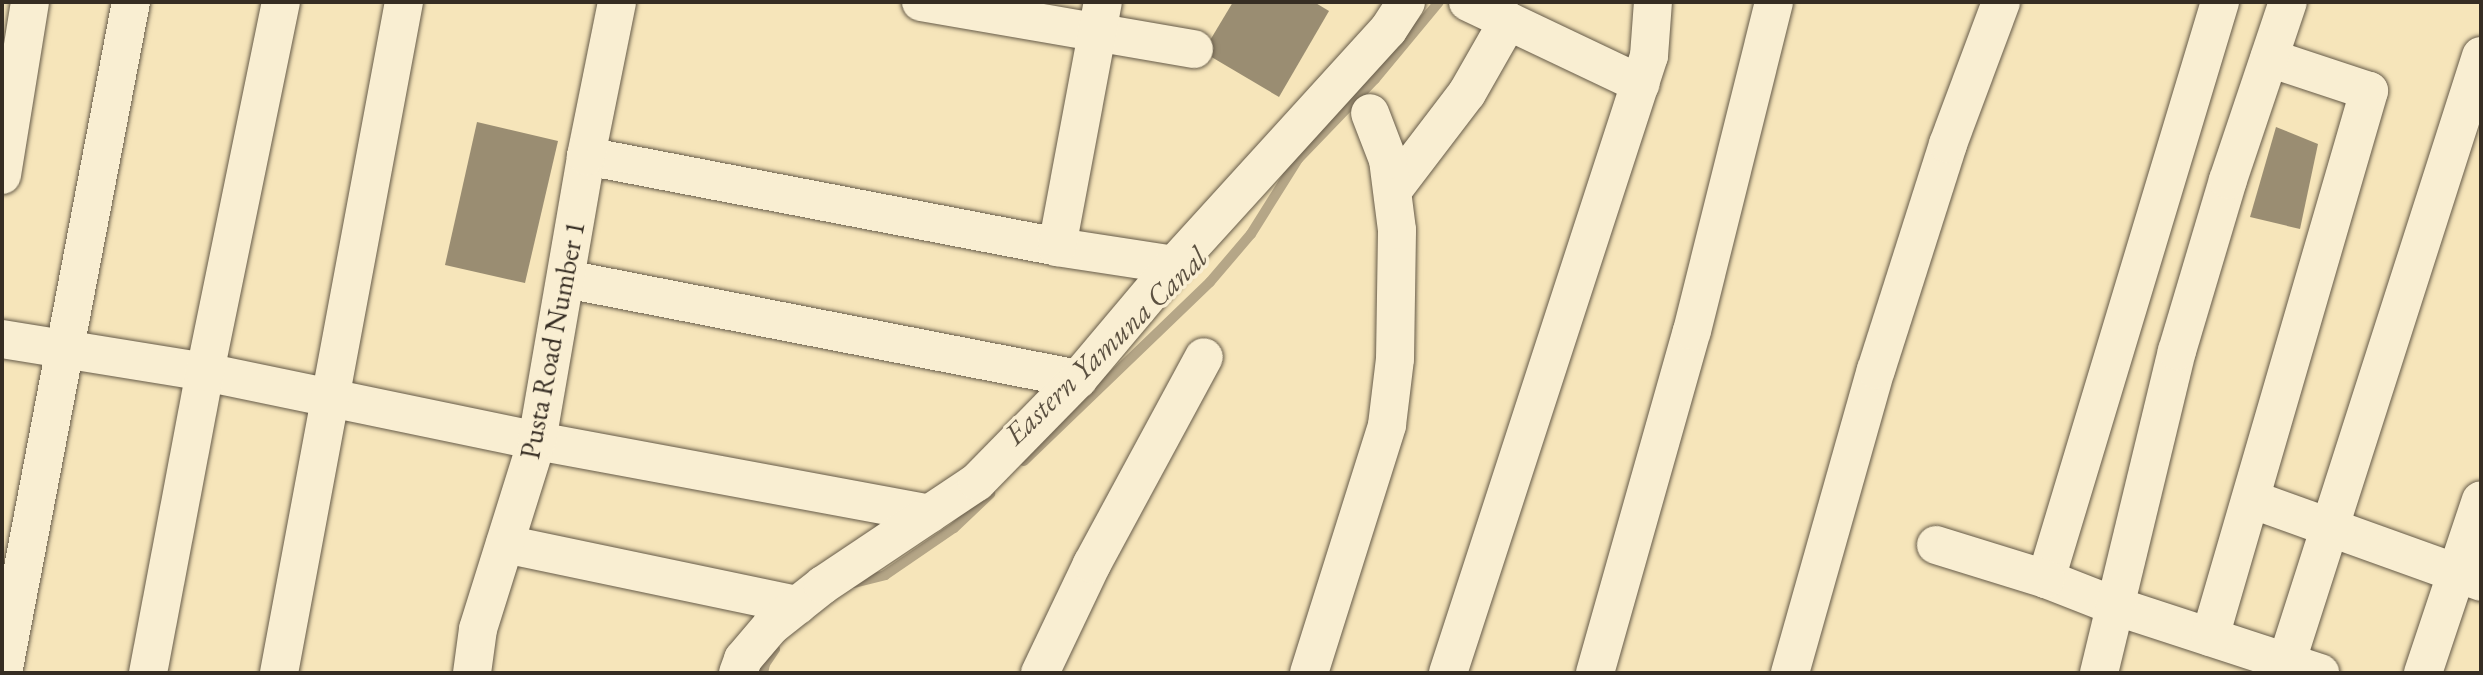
<!DOCTYPE html>
<html>
<head>
<meta charset="utf-8">
<style>
	body { margin:0 }
	#map { position:relative; width:2483px; height:675px; overflow:hidden; background:#f6e5ba; font-family:"EB Garamond",serif }
	div>[style] { position:absolute }
	.stream>* { height:10px; margin:-5px; padding:0 5px; transform-origin:5px; border-radius:5px; background:#b5a687 }
	.building>* { inset:0; background:#9a8d72 }
	.roads { filter:drop-shadow(0 0 2px #665b49) drop-shadow(0 0 2px #665b49) }
	.minor>* { height:38px; margin:-19px; padding:0 19px; transform-origin:19px; border-radius:19px; background:#f9eed2 }
	span { translate:-50% -50%; white-space:nowrap; text-align:center; line-height:1.15; -webkit-text-stroke:7px #f9eed2; paint-order:stroke }
	.street-label { font-size:28px; color:#362d23 }
	.water-label { font-size:30px; color:#5c5141; font-style:italic }
	.frame { position:absolute; inset:0; border:4px solid #362d23; pointer-events:none }
</style>
</head>
<body>
<div id="map">
	<div class="stream">
		<div style="left:1024px;top:461px;width:258px;rotate:-43.9deg"></div>
		<div style="left:1210px;top:282px;width:63px;rotate:-49.5deg"></div>
		<div style="left:1251px;top:234px;width:89px;rotate:-57.9deg"></div>
		<div style="left:1298px;top:159px;width:111px;rotate:-46.1deg"></div>
		<div style="left:1375px;top:79px;width:100px;rotate:-50.3deg"></div>
		<div style="left:854px;top:583px;width:32px;rotate:-14deg"></div>
		<div style="left:885px;top:575px;width:83px;rotate:-34.3deg"></div>
		<div style="left:954px;top:528px;width:50px;rotate:-43.4deg"></div>
		<div style="left:763px;top:673px;width:9px;rotate:-77deg"></div>
		<div style="left:765px;top:664px;width:18px;rotate:-56deg"></div>
	</div>
	<div class="building">
		<div style="clip-path:polygon(1233px 2px,1314px 2px,1329px 11px,1279px 97px,1203px 52px)"></div>
		<div style="clip-path:polygon(477px 122px,558px 141px,525px 283px,445px 265px)"></div>
		<div style="clip-path:polygon(2276px 127px,2318px 144px,2300px 229px,2250px 217px)"></div>
	</div>
	<div class="roads">
		<div class="minor">
			<div style="left:921px;top:2px;width:277px;rotate:9.8deg"></div>
			<div style="left:1468px;top:2px;width:191px;rotate:25.4deg"></div>
			<div style="left:2220px;top:2px;width:603px;rotate:106.78deg"></div>
			<div style="left:2046px;top:579px;width:74px;rotate:21.4deg"></div>
			<div style="left:2115px;top:606px;width:216px;rotate:18.1deg"></div>
			<div style="left:586px;top:156px;width:480px;rotate:10.9deg"></div>
			<div style="left:1057px;top:247px;width:118px;rotate:8.7deg"></div>
			<div style="left:2px;top:175px;width:175px;rotate:-80.8deg"></div>
			<div style="left:1393px;top:190px;width:122px;rotate:-52.7deg"></div>
			<div style="left:1467px;top:93px;width:83px;rotate:-60.3deg"></div>
			<div style="left:1057px;top:247px;width:249px;rotate:-79.4deg"></div>
			<div style="left:566px;top:279px;width:522px;rotate:11.05deg"></div>
			<div style="left:2px;top:339px;width:206px;rotate:9.2deg"></div>
			<div style="left:205px;top:372px;width:339px;rotate:11.7deg"></div>
			<div style="left:537px;top:441px;width:399px;rotate:10.5deg"></div>
			<div style="left:2251px;top:499px;width:245px;rotate:19.8deg"></div>
			<div style="left:505px;top:544px;width:299px;rotate:11.8deg"></div>
			<div style="left:1936px;top:545px;width:115px;rotate:17.2deg"></div>
			<div style="left:2210px;top:637px;width:569px;rotate:-73.76deg"></div>
			<div style="left:2369px;top:91px;width:105px;rotate:-161.7deg"></div>
			<div style="left:3px;top:673px;width:683px;rotate:-79.2deg"></div>
			<div style="left:148px;top:673px;width:306px;rotate:-79.3deg"></div>
			<div style="left:205px;top:372px;width:378px;rotate:-78.4deg"></div>
			<div style="left:279px;top:673px;width:683px;rotate:-79.45deg"></div>
			<div style="left:472px;top:673px;width:44px;rotate:-82.2deg"></div>
			<div style="left:478px;top:629px;width:197px;rotate:-72.6deg"></div>
			<div style="left:537px;top:441px;width:289px;rotate:-80.2deg"></div>
			<div style="left:586px;top:156px;width:157px;rotate:-78.6deg"></div>
			<div style="left:738px;top:673px;width:15px;rotate:-70deg"></div>
			<div style="left:743px;top:659px;width:43px;rotate:-49.7deg"></div>
			<div style="left:771px;top:626px;width:66px;rotate:-38.3deg"></div>
			<div style="left:823px;top:585px;width:185px;rotate:-33.8deg"></div>
			<div style="left:977px;top:482px;width:144px;rotate:-45.6deg"></div>
			<div style="left:1078px;top:379px;width:149px;rotate:-49.9deg"></div>
			<div style="left:1174px;top:265px;width:318px;rotate:-47.7deg"></div>
			<div style="left:1388px;top:30px;width:33px;rotate:-57deg"></div>
			<div style="left:1040px;top:673px;width:121px;rotate:-64.5deg"></div>
			<div style="left:1092px;top:564px;width:235px;rotate:-61.6deg"></div>
			<div style="left:1309px;top:673px;width:260px;rotate:-72.5deg"></div>
			<div style="left:1387px;top:425px;width:66px;rotate:-83.1deg"></div>
			<div style="left:1395px;top:359px;width:129px;rotate:-89.1deg"></div>
			<div style="left:1397px;top:230px;width:71px;rotate:-97.3deg"></div>
			<div style="left:1388px;top:160px;width:50px;rotate:-111deg"></div>
			<div style="left:1448px;top:673px;width:649px;rotate:-71.96deg"></div>
			<div style="left:1649px;top:56px;width:54px;rotate:-85.8deg"></div>
			<div style="left:1595px;top:673px;width:355px;rotate:-74.2deg"></div>
			<div style="left:1692px;top:331px;width:339px;rotate:-76deg"></div>
			<div style="left:1790px;top:673px;width:315px;rotate:-74.2deg"></div>
			<div style="left:1876px;top:370px;width:237px;rotate:-72.3deg"></div>
			<div style="left:1948px;top:144px;width:152px;rotate:-69.5deg"></div>
			<div style="left:2099px;top:673px;width:331px;rotate:-76.4deg"></div>
			<div style="left:2177px;top:351px;width:178px;rotate:-73.4deg"></div>
			<div style="left:2228px;top:180px;width:188px;rotate:-71.4deg"></div>
			<div style="left:2283px;top:673px;width:648px;rotate:-72.21deg"></div>
			<div style="left:2423px;top:673px;width:182px;rotate:-71.5deg"></div>
		</div>
	</div>
	<div class="street-label">
		<span style="left:552px;top:340px;rotate:-79deg">Pusta Road Number 1</span>
	</div>
	<div class="water-label">
		<span style="left:1106px;top:346px;rotate:-44deg">Eastern Yamuna Canal</span>
	</div>
	<div class="frame"></div>
</div>
</body>
</html>
